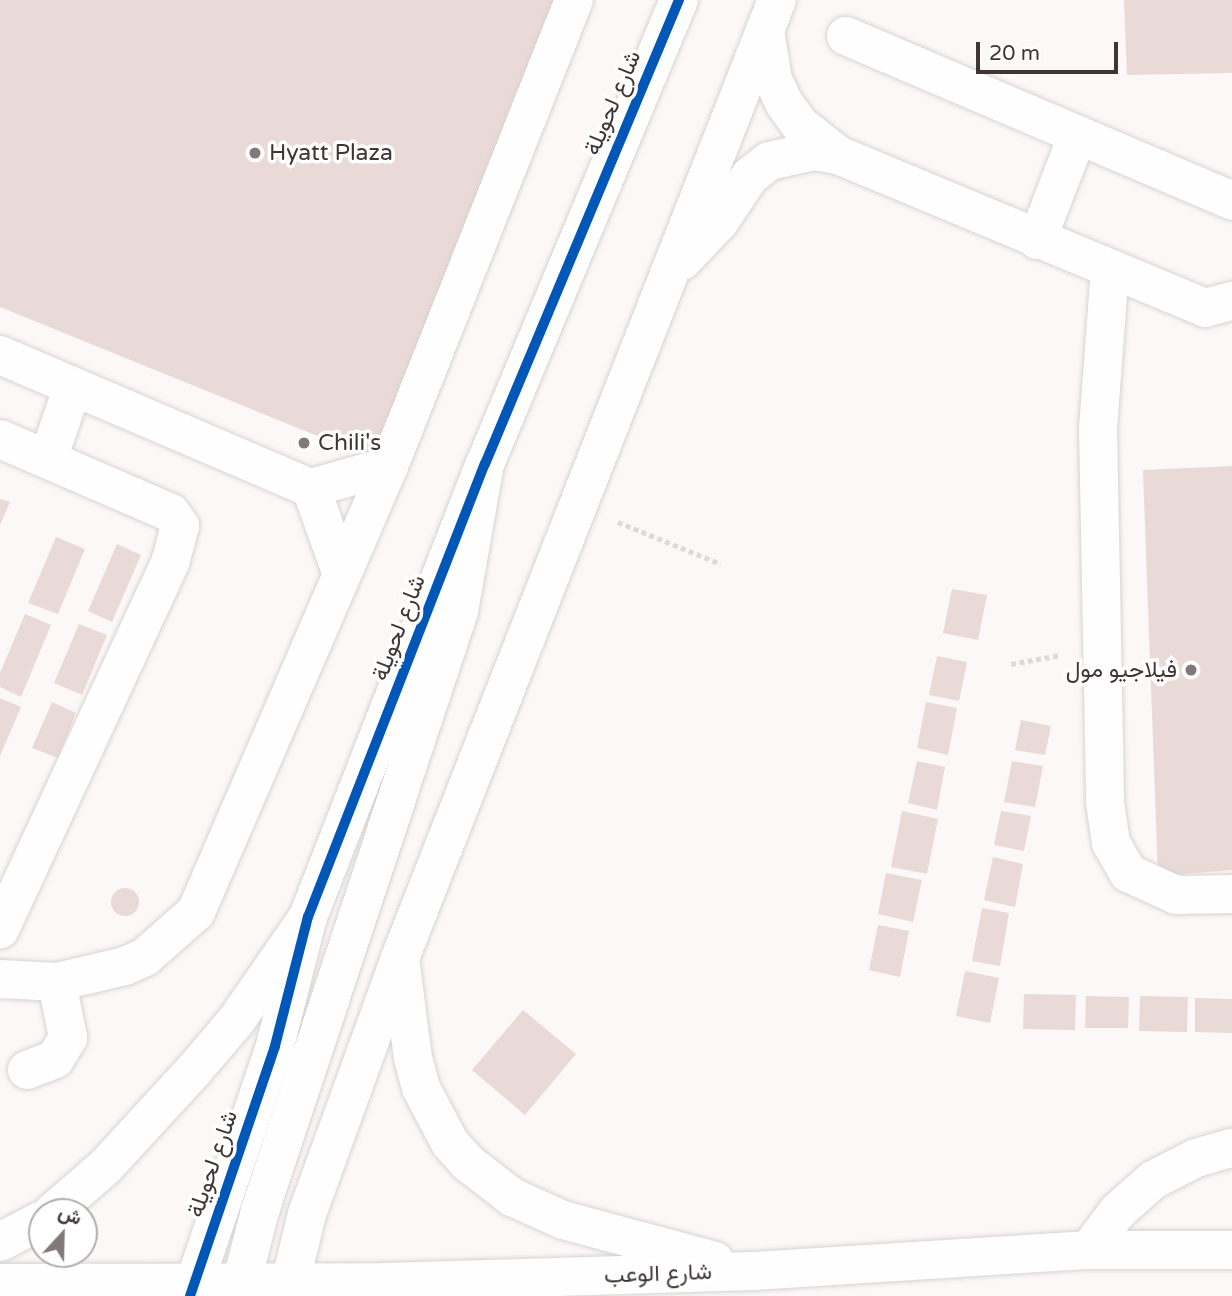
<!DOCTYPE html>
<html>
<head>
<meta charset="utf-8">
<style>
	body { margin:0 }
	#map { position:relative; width:1232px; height:1296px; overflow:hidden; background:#fbf8f7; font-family:"Varela Round",Vazirmatn,sans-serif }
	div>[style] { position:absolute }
	.building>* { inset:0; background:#eadad7 }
	.round { border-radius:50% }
	.path>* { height:4.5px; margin-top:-2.25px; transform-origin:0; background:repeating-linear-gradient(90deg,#dcdada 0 5px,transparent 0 8.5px) }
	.roads { filter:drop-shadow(0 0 2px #d8d3d1) drop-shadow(0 0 2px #d8d3d1) }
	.minor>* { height:38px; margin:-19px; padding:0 19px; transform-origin:19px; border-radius:19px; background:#fefefe }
	.major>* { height:38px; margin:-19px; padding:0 19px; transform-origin:19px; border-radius:19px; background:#fefefe }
	.cycleway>* { height:10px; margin:-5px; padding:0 5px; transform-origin:5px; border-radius:5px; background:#0057b8 }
	.dots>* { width:19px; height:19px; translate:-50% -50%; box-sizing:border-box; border:4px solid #fff; border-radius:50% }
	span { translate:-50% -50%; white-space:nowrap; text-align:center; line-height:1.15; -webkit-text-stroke:7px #fff; paint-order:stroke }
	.street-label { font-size:23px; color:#3e3534 }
	.poi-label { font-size:23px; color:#3e3534 }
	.left { translate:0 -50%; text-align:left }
	.right { translate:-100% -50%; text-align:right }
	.north { position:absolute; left:28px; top:1198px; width:70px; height:70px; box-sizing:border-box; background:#fff; border:2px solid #b2aeae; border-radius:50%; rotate:22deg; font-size:19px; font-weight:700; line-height:28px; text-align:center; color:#3e3534 }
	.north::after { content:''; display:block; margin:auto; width:24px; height:32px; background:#807978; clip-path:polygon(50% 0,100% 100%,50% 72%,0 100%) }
	.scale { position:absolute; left:976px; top:42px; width:142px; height:32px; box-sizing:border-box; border:4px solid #3e3534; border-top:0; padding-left:9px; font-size:21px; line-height:24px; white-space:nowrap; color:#3e3534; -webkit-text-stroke:5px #fff; paint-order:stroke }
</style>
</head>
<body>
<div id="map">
	<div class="building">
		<div style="clip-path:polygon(0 0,571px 0,384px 463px,0 307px)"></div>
		<div style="clip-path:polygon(1124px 0,1232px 0,1232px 73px,1127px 75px)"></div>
		<div style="clip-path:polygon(1232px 466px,1232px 870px,1158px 876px,1143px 470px)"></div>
		<div style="clip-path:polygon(0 499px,10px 502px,0 525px)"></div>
		<div style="clip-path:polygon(56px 537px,85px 549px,58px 614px,28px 603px)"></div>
		<div style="clip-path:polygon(117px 544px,141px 555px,112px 622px,88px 611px)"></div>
		<div style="clip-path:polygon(952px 589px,987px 595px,978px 640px,943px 633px)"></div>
		<div style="clip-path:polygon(25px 614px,51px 625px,21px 697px,0 687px,0 673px)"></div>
		<div style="clip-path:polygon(79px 624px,107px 635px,82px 695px,54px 683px)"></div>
		<div style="clip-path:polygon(937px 656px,967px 662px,959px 701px,929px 695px)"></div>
		<div style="clip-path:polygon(0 698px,21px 707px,0 756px)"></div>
		<div style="clip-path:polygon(52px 702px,76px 713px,58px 758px,32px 748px)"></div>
		<div style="clip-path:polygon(926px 702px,957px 708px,948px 755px,917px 748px)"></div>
		<div style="clip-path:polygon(1021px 720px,1051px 726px,1045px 755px,1015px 750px)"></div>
		<div style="clip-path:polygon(917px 761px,945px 767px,937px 810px,908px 803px)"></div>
		<div style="clip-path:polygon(1012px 761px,1043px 766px,1035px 807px,1004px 802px)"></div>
		<div style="clip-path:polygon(902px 811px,938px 819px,927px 874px,891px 867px)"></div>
		<div style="clip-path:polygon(1001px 811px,1031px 816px,1024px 851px,994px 845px)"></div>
		<div style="clip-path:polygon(993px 857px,1023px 864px,1015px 907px,984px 900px)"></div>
		<div style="clip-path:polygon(886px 873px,922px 880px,913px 922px,878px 914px)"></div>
		<div class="round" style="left:111px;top:888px;width:28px;height:28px"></div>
		<div style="clip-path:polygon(982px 908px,1009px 913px,1000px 966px,972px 961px)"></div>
		<div style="clip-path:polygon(878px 925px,909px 931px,900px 977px,869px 970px)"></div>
		<div style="clip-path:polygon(965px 971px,999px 978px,990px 1023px,956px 1016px)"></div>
		<div style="clip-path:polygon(1024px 994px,1076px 995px,1075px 1030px,1023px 1029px)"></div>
		<div style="clip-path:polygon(1086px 996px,1129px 997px,1128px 1028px,1085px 1028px)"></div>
		<div style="clip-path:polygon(1140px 996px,1188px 997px,1187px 1032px,1139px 1031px)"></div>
		<div style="clip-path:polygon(1195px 998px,1232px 999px,1232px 1033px,1195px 1032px)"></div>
		<div style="clip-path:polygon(523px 1010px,576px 1054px,525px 1115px,472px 1070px)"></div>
	</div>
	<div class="path">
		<div style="left:618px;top:522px;width:111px;rotate:22.2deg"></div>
		<div style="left:1011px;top:664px;width:50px;rotate:-10.4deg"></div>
	</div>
	<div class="roads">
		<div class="minor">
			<div style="left:765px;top:30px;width:51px;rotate:80.9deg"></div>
			<div style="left:773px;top:80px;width:25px;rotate:64deg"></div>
			<div style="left:784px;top:103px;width:26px;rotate:54deg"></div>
			<div style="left:799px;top:124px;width:50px;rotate:38.5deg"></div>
			<div style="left:838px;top:155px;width:398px;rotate:22.6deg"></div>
			<div style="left:1205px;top:308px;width:28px;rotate:-15deg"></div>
			<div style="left:846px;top:36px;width:420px;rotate:23.1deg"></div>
			<div style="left:1037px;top:240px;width:110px;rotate:-68.8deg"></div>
			<div style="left:682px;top:261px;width:55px;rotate:-46.5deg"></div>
			<div style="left:720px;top:221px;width:54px;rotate:-56.3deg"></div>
			<div style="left:750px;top:176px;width:24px;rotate:-38deg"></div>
			<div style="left:769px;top:161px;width:47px;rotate:-12.3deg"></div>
			<div style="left:815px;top:151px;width:23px;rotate:10deg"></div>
			<div style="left:1110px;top:269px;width:159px;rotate:94.3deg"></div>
			<div style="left:1098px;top:428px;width:374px;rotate:88.9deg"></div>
			<div style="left:1105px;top:802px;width:41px;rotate:81.7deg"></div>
			<div style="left:1111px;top:843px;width:34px;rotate:60deg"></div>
			<div style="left:1128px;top:873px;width:53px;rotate:24.6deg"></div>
			<div style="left:1176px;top:895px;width:56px;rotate:-1deg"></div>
			<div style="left:0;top:355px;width:338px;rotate:23.2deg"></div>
			<div style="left:311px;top:488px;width:81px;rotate:-15.8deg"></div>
			<div style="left:389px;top:466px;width:501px;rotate:-68.35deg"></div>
			<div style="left:0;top:439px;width:186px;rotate:23.4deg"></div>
			<div style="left:171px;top:513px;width:16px;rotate:55deg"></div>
			<div style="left:180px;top:526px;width:38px;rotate:105deg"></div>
			<div style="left:170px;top:563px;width:404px;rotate:114.9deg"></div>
			<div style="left:48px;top:459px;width:74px;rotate:-71.1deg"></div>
			<div style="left:311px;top:488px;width:89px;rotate:70.3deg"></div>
			<div style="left:0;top:979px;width:57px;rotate:3deg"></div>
			<div style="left:57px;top:982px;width:70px;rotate:-13.2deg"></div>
			<div style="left:125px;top:966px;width:22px;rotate:-24deg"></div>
			<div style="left:145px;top:957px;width:68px;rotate:-41.4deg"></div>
			<div style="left:196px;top:912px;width:486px;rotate:-66.6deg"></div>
			<div style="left:27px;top:1070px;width:30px;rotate:-21deg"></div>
			<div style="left:55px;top:1059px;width:25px;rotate:-58deg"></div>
			<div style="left:68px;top:1038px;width:57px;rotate:-101.1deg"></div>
			<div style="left:1089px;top:1250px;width:47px;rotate:-53.6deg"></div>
			<div style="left:1117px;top:1212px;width:48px;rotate:-41.6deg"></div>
			<div style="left:1153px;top:1180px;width:48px;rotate:-27.1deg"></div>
			<div style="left:1196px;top:1158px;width:37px;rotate:-16deg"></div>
			<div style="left:190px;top:1296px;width:264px;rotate:-71.2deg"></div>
			<div style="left:275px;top:1046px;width:133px;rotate:-75.7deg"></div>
			<div style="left:308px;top:917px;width:486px;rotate:-68.7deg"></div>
			<div style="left:485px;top:464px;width:503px;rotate:-67.31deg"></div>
			<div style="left:287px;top:1296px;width:84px;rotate:-76.3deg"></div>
			<div style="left:307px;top:1214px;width:272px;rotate:-70deg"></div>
			<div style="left:400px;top:958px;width:1030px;rotate:-68.52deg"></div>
		</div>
		<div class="major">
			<div style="left:400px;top:958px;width:101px;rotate:82.6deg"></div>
			<div style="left:413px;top:1058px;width:31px;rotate:75deg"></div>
			<div style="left:421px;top:1088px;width:62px;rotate:62.2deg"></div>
			<div style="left:450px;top:1143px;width:27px;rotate:48deg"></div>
			<div style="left:468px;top:1163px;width:56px;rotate:37.7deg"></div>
			<div style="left:512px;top:1197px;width:56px;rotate:24.3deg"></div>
			<div style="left:563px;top:1220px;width:157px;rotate:15.1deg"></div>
			<div style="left:53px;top:1212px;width:69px;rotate:-40.9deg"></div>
			<div style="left:105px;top:1167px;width:133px;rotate:-47.4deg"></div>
			<div style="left:195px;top:1069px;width:63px;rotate:-49.5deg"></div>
			<div style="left:236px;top:1021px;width:126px;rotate:-55.3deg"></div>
			<div style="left:0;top:1242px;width:47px;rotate:-27.6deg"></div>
			<div style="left:0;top:1283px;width:386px;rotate:-0.1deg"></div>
			<div style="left:386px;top:1282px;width:368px;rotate:-1.7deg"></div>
			<div style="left:754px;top:1271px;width:336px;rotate:-3.6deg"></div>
			<div style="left:1089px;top:1250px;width:143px"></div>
			<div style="left:238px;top:1296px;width:88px;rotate:-75.5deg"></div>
			<div style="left:260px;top:1211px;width:632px;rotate:-71.65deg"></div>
			<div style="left:459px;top:611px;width:149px;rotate:-80deg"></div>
		</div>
	</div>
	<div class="cycleway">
		<div style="left:190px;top:1296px;width:264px;rotate:-71.2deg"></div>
		<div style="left:275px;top:1046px;width:133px;rotate:-75.7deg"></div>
		<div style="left:308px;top:917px;width:486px;rotate:-68.7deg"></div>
		<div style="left:485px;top:464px;width:503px;rotate:-67.31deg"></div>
	</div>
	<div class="dots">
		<div style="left:255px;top:153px;background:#807978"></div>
		<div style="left:304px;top:443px;background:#807978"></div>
		<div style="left:1191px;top:670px;background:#807978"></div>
	</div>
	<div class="street-label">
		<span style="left:613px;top:103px;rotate:-67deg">شارع لحويلة</span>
		<span style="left:399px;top:628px;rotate:-69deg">شارع لحويلة</span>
		<span style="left:213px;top:1164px;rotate:-71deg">شارع لحويلة</span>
		<span style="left:658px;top:1274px;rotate:-2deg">شارع الوعب</span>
	</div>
	<div class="poi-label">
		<span class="left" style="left:269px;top:153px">Hyatt Plaza</span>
		<span class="left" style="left:318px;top:443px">Chili's</span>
		<span class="right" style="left:1177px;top:670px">فيلاجيو مول</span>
	</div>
	<div class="north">ش</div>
	<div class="scale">20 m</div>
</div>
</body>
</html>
